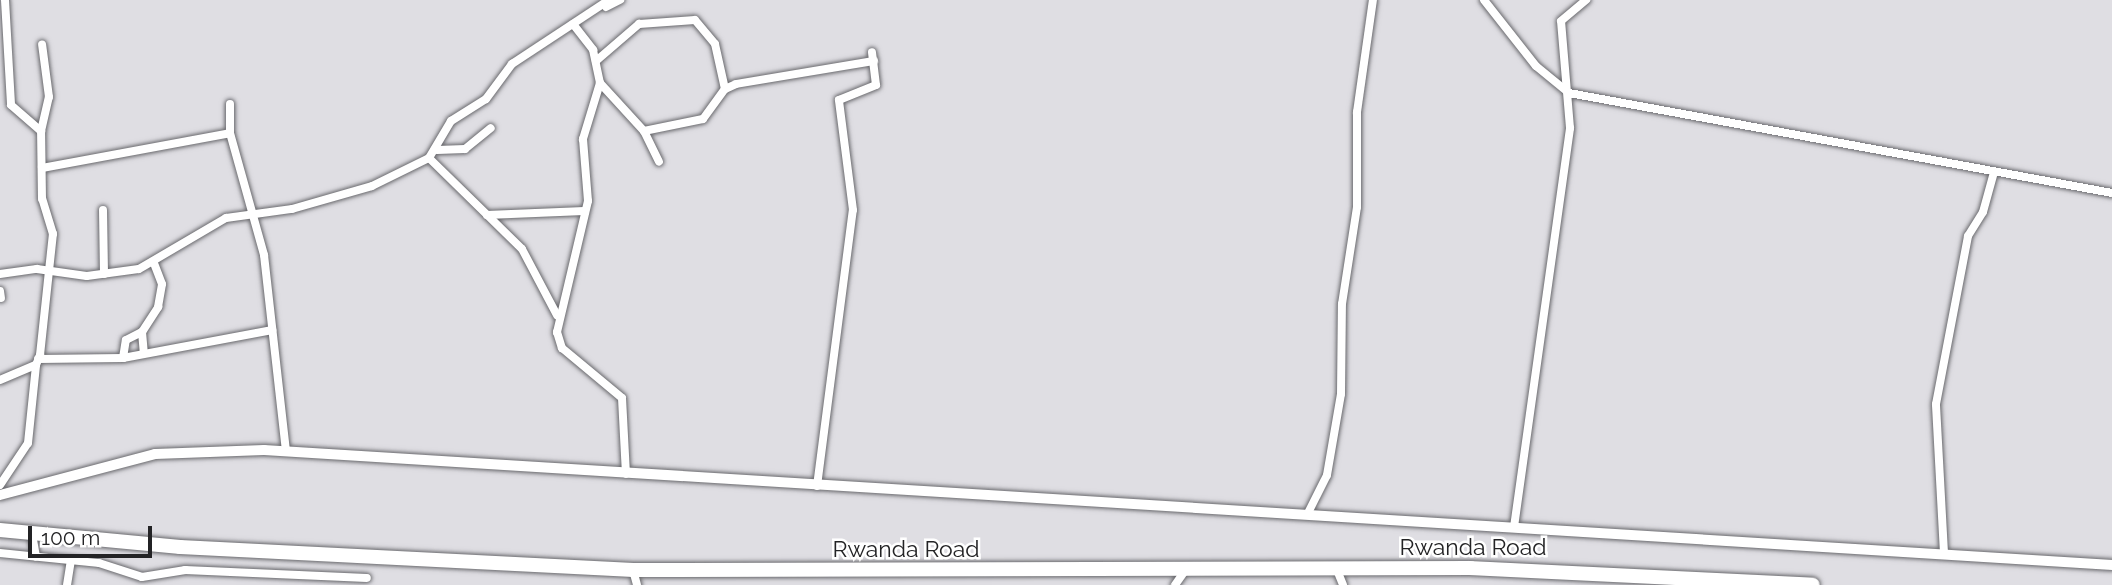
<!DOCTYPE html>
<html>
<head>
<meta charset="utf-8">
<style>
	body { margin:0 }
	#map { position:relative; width:2112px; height:585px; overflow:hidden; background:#dfdee3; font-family:Raleway,sans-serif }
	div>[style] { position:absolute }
	.roads { filter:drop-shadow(0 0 2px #69696d) drop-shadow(0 0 2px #69696d) }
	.minor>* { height:8px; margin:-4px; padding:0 4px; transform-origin:4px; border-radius:4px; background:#fff }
	.tertiary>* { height:10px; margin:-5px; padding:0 5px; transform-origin:5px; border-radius:5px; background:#fff }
	.trunk>* { height:14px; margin:-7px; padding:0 7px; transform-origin:7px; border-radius:7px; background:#fff }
	span { translate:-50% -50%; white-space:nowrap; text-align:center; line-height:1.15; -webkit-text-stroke:5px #fff; paint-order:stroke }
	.street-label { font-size:23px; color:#232325 }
	.scale { position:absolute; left:28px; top:526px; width:124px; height:32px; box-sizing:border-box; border:4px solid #232325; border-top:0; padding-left:9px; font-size:21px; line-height:24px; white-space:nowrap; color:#232325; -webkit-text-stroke:5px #fff; paint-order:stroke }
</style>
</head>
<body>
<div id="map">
	<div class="roads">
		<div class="minor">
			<div style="left:5px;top:0;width:105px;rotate:86.7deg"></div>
			<div style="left:11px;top:105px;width:40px;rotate:41deg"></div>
			<div style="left:1484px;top:0;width:84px;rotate:51.8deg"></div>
			<div style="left:1536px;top:66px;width:43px;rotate:39.3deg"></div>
			<div style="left:1569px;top:93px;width:552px;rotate:10.43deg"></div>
			<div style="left:606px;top:7px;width:16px;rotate:-27deg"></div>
			<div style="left:573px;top:24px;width:33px;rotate:52deg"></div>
			<div style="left:593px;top:50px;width:34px;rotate:78deg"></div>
			<div style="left:600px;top:83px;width:59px;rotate:106.9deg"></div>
			<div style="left:583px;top:139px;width:62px;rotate:85.4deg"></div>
			<div style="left:588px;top:201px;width:135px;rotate:103.3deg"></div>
			<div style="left:557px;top:332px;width:17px;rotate:73deg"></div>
			<div style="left:562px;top:348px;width:78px;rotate:39.8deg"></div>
			<div style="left:622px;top:398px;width:76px;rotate:87deg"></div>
			<div style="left:596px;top:61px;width:57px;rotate:-40.7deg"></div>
			<div style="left:639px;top:24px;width:56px;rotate:-4.1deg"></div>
			<div style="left:695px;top:20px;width:31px;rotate:50deg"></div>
			<div style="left:715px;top:44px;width:46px;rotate:77.5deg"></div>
			<div style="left:600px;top:83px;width:65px;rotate:47.5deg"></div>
			<div style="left:644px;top:131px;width:34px;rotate:64deg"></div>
			<div style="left:230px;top:104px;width:29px;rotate:90deg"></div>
			<div style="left:230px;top:133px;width:127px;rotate:74.4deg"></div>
			<div style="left:264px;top:255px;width:198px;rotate:83.6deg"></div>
			<div style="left:644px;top:131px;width:60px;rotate:-11.5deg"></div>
			<div style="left:703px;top:119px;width:37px;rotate:-54deg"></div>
			<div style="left:725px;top:89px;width:12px;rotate:-24deg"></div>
			<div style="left:736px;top:84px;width:140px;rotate:-9.5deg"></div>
			<div style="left:437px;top:150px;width:28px;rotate:-2deg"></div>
			<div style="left:465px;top:149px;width:33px;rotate:-39deg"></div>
			<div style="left:429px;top:158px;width:130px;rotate:44.4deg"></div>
			<div style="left:522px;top:249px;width:75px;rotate:62.1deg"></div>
			<div style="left:42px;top:168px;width:191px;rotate:-10.5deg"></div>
			<div style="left:103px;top:210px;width:64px;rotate:89.1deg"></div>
			<div style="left:487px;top:215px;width:97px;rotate:-2.4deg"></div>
			<div style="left:0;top:274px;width:37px;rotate:-8deg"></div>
			<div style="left:37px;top:269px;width:50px;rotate:8deg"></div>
			<div style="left:87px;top:276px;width:52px;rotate:-7.7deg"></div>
			<div style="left:139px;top:269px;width:101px;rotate:-30.4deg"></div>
			<div style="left:226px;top:218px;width:67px;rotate:-7.8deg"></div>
			<div style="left:292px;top:209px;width:83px;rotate:-16deg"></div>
			<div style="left:372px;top:186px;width:64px;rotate:-26.2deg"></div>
			<div style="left:429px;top:158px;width:43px;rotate:-59.3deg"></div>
			<div style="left:451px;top:121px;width:41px;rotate:-32.2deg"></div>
			<div style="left:486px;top:99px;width:44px;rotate:-53.4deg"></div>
			<div style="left:512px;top:64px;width:116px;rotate:-33.4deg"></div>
			<div style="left:0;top:291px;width:7px;rotate:82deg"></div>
			<div style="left:142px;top:332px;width:21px;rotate:85deg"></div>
			<div style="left:123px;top:358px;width:18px;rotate:-81deg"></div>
			<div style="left:126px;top:340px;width:18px;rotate:-27deg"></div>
			<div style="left:142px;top:332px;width:30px;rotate:-57deg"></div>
			<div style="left:158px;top:307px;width:23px;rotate:-80deg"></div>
			<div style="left:162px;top:284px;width:22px;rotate:-111deg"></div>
			<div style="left:38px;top:359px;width:85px;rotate:-0.7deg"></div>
			<div style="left:123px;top:358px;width:152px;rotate:-10.6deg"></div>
			<div style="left:0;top:380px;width:39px;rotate:-23deg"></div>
			<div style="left:36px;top:365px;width:11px;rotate:-68deg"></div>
			<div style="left:40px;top:355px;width:122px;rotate:-83.9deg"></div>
			<div style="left:53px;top:234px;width:37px;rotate:-107deg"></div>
			<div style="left:42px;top:199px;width:68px;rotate:-90.8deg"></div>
			<div style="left:41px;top:131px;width:35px;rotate:-77deg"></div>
			<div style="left:49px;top:97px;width:53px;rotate:-97.5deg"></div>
			<div style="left:0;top:485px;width:50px;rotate:-56.3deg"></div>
			<div style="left:28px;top:443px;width:78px;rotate:-84.1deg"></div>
			<div style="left:817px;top:486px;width:278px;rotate:-82.6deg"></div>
			<div style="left:853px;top:210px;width:111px;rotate:-97.3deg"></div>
			<div style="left:839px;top:100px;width:40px;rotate:-22deg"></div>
			<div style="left:876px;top:85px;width:33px;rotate:-97deg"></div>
			<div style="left:1308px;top:513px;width:42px;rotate:-63.4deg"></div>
			<div style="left:1327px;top:475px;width:82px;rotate:-80.2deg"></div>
			<div style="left:1341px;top:394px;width:90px;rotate:-89.4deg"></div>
			<div style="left:1342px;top:304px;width:98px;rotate:-81.2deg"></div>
			<div style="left:1357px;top:207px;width:95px;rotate:-90deg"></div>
			<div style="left:1357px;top:112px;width:113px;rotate:-81.9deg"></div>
			<div style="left:1514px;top:527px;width:403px;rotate:-82deg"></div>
			<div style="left:1570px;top:128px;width:107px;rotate:-94.8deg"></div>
			<div style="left:1561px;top:21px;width:33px;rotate:-40deg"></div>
			<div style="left:32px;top:534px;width:23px;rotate:80deg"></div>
			<div style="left:0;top:553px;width:100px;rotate:5.8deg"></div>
			<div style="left:99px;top:563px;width:45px;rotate:18deg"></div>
			<div style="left:142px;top:577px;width:44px;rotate:-9.2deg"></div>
			<div style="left:185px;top:570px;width:182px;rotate:2.5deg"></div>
			<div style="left:1944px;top:553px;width:149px;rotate:-93.1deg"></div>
			<div style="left:1936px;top:404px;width:171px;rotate:-79.2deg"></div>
			<div style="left:1968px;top:236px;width:28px;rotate:-58deg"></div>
			<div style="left:1983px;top:212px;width:41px;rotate:-74.6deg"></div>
			<div style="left:633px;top:570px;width:16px;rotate:75deg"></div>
			<div style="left:1337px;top:570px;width:16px;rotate:68deg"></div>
			<div style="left:67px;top:585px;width:25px;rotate:-81deg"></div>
			<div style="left:1175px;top:585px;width:16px;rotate:-55deg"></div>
		</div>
		<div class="tertiary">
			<div style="left:0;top:495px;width:160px;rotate:-14.8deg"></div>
			<div style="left:155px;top:454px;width:109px;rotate:-2.1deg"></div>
			<div style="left:264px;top:450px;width:1852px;rotate:3.56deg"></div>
		</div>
		<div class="trunk">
			<div style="left:0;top:530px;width:181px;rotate:5.4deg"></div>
			<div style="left:180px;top:547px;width:454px;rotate:2.9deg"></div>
			<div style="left:633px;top:570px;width:838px;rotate:-0.14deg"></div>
			<div style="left:1471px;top:568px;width:342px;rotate:2.8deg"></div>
		</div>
	</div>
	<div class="street-label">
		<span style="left:1473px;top:547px">Rwanda Road</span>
		<span style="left:906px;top:549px">Rwanda Road</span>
	</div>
	<div class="scale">100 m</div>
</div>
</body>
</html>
